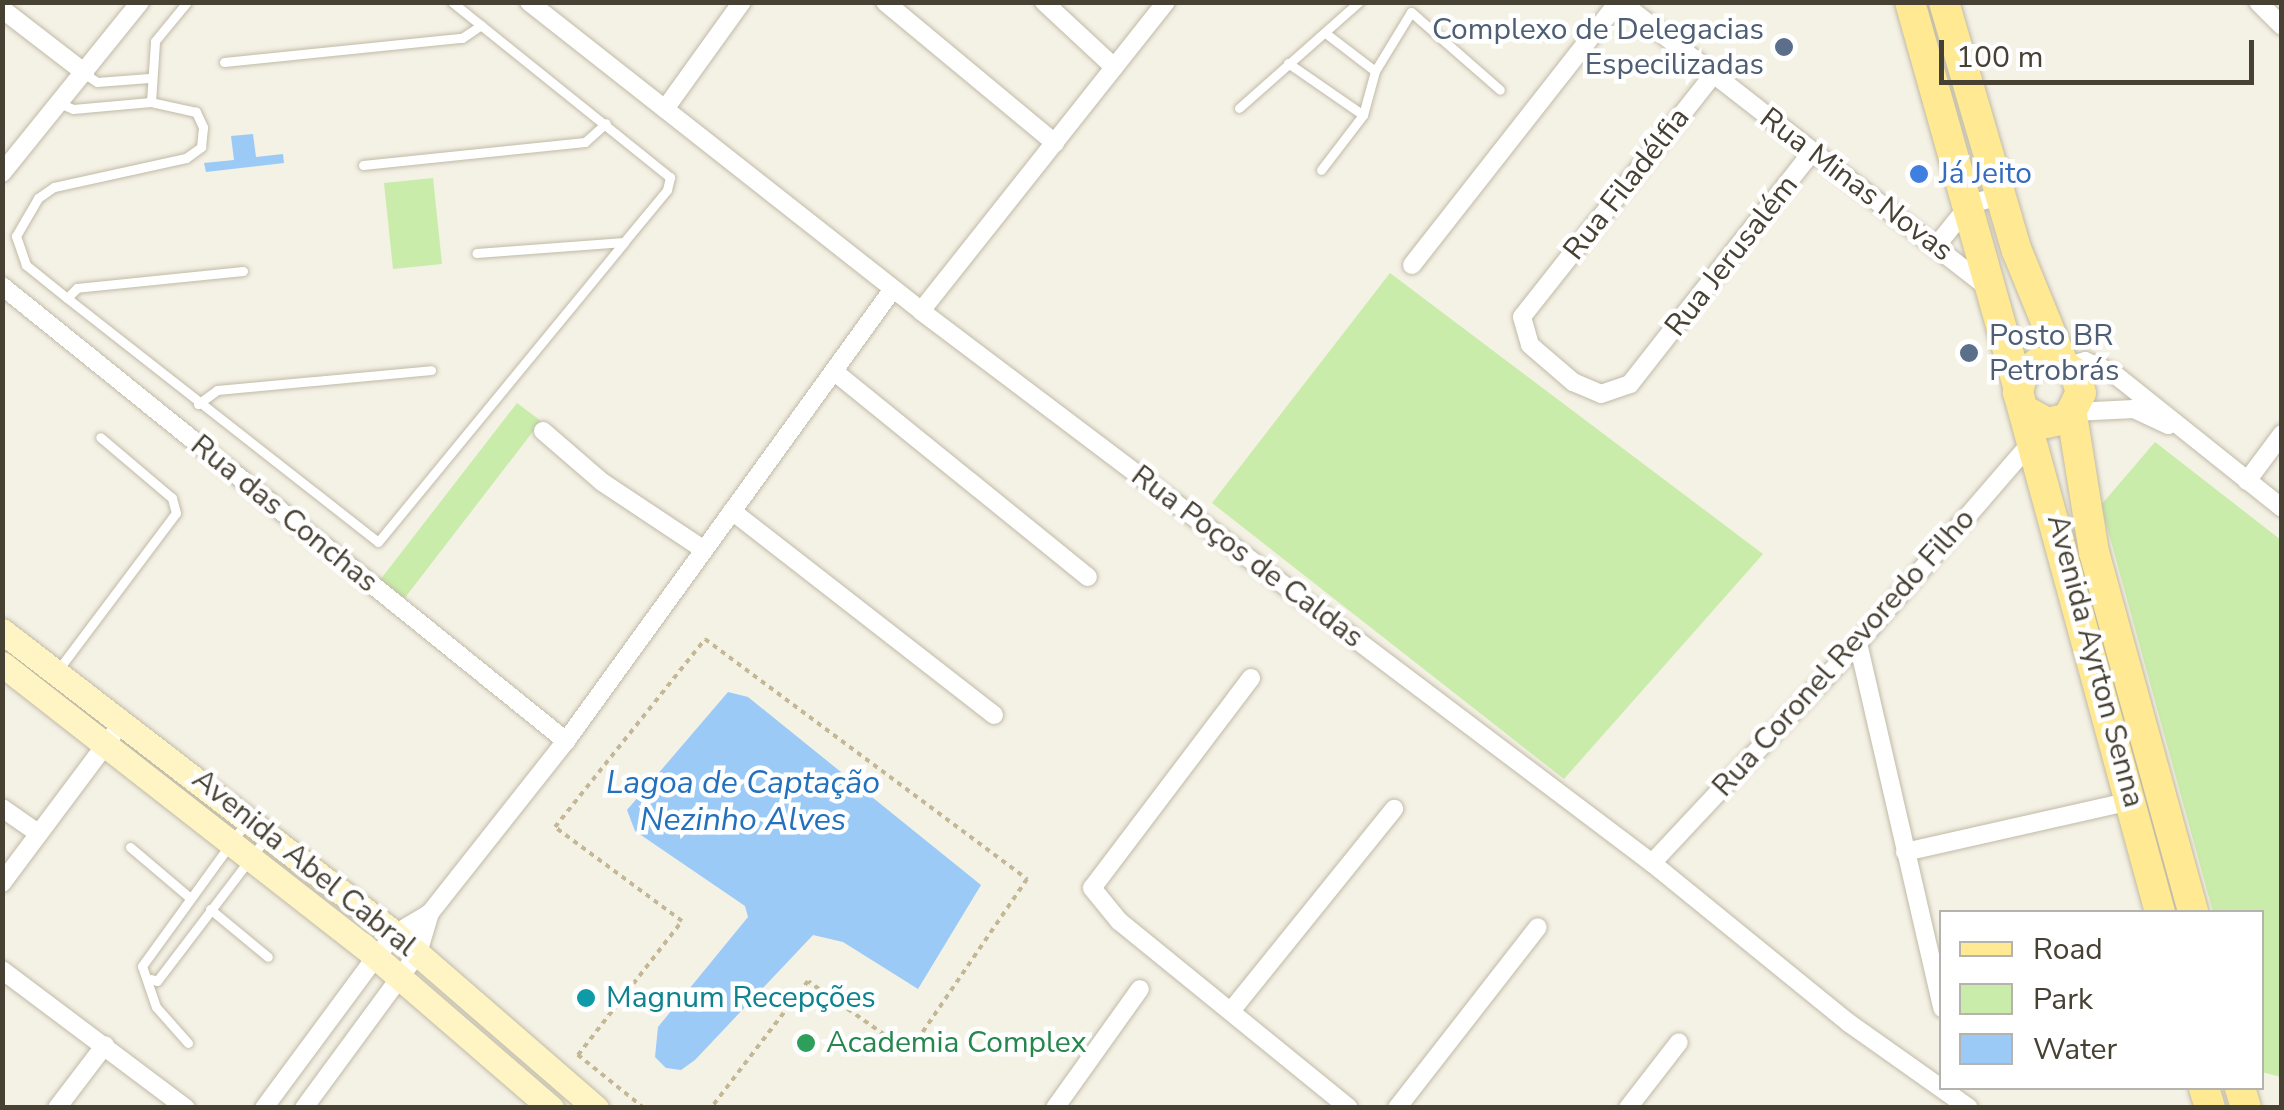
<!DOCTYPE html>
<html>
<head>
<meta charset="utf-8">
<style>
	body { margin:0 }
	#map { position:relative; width:2284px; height:1110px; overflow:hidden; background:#f4f1e5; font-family:"Nunito Sans",sans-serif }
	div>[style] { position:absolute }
	.green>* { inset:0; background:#c9ecaa }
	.water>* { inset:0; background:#9bcaf7 }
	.path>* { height:4px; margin-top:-2px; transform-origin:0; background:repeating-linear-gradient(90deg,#c4b796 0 5px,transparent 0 10px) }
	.roads { filter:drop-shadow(0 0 2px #c0baa7) drop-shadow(0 0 2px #c0baa7) }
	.lane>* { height:9px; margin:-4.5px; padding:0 4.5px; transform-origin:4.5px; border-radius:4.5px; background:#fff }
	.street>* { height:18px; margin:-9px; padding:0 9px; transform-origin:9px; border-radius:9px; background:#fff }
	.secondary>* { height:25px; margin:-12.5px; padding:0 12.5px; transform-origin:12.5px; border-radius:12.5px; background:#fff5c4 }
	.primary>* { height:30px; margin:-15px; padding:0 15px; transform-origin:15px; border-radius:15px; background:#ffe993 }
	.dots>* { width:28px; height:28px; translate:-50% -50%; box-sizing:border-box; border:5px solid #fff; border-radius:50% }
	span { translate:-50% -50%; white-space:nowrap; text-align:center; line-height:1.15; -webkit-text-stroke:9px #fff; paint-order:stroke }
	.service-label { font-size:30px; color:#4e5e75 }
	.right { translate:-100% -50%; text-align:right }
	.left { translate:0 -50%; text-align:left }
	.shop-label { font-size:30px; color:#366cbe }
	.street-label { font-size:30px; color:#474134 }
	.culture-label { font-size:30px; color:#0d838f }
	.leisure-label { font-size:30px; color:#27864d }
	.water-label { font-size:32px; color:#2370bd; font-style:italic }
	.frame { position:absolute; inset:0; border:5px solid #474134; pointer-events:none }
	.legend { position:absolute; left:1939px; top:910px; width:325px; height:180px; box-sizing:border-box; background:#fff; border:2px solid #b5b3ae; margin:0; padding:12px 18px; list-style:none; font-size:30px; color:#474134 }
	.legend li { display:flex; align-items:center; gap:20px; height:50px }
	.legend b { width:50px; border:2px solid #b5b3ae }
	.scale { position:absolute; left:1939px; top:40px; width:315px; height:45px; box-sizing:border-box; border:5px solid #474134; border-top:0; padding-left:12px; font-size:30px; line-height:35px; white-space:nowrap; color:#474134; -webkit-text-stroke:8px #fff; paint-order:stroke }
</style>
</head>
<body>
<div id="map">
	<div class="green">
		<div style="clip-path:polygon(433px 178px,442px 264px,393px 269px,384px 183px)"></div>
		<div style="clip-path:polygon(1390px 273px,1763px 554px,1564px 779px,1212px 503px)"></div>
		<div style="clip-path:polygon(517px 403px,541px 421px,404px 599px,380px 580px)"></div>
		<div style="clip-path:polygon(2155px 442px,2281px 540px,2281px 1077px,2262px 1072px,2262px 912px,2213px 912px,2101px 505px)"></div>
	</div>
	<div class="water">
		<div style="clip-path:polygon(253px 134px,256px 157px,283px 154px,284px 163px,206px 172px,204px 163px,234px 160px,231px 136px)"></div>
		<div style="clip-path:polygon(728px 692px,748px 697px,981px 885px,918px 989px,843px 942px,813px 935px,695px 1060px,681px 1070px,666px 1068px,655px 1057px,658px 1027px,748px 917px,745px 906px,635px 831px,627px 810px)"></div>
	</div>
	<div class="path">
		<div style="left:644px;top:1108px;width:85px;rotate:-141.2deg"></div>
		<div style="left:578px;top:1055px;width:170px;rotate:-52.2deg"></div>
		<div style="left:682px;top:921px;width:158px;rotate:-143.5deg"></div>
		<div style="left:555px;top:827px;width:241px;rotate:-51.4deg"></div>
		<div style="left:705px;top:639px;width:402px;rotate:36.7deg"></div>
		<div style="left:1027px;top:879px;width:209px;rotate:124.3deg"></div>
		<div style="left:909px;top:1052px;width:123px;rotate:-144.9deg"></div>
		<div style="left:808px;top:981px;width:160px;rotate:127.4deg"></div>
	</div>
	<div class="roads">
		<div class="lane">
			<div style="left:452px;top:2px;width:280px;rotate:38.8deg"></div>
			<div style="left:670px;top:177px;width:13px;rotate:103deg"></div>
			<div style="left:667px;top:190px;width:67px;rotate:129.6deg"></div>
			<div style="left:624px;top:242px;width:148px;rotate:175.7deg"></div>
			<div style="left:1328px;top:35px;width:59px;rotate:37.5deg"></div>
			<div style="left:224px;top:62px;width:239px;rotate:-5.8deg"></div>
			<div style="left:462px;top:38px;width:23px;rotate:-34deg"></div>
			<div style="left:1288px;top:63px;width:91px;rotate:34.7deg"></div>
			<div style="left:1363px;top:115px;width:69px;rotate:127.4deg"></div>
			<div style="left:85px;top:74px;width:14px;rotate:34deg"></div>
			<div style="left:97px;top:82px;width:52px;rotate:-4.4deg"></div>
			<div style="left:59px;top:103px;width:15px;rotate:23deg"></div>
			<div style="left:73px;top:109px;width:78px;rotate:-5.1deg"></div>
			<div style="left:151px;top:102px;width:61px;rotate:-86.2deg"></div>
			<div style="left:155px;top:41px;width:50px;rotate:-50.6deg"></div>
			<div style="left:1239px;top:108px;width:160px;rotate:-41.5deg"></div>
			<div style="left:1363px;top:115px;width:46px;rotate:-74.7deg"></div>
			<div style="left:1375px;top:71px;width:69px;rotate:-58.6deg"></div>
			<div style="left:1411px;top:12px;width:118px;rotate:41.2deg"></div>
			<div style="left:363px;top:165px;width:223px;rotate:-5.9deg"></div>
			<div style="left:585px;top:142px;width:28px;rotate:-42deg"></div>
			<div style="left:243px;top:271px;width:167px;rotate:174.2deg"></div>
			<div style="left:77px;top:288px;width:14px;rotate:135deg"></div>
			<div style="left:67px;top:298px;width:395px;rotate:38.1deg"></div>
			<div style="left:378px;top:542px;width:388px;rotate:-50.6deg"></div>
			<div style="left:67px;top:298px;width:53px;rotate:-141.2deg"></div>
			<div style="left:26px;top:265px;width:31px;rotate:-109deg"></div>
			<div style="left:16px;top:236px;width:44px;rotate:-59.9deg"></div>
			<div style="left:38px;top:198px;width:19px;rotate:-35deg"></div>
			<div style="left:54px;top:187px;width:135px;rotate:-12.4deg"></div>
			<div style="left:186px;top:158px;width:19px;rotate:-36deg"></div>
			<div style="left:201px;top:147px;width:20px;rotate:-84deg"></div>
			<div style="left:203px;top:127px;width:17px;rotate:-115deg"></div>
			<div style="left:196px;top:112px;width:46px;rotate:-167.5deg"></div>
			<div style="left:198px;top:404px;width:24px;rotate:-36deg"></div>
			<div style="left:217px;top:390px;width:215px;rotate:-5.3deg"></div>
			<div style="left:58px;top:670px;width:196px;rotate:-53.1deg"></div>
			<div style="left:176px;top:513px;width:16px;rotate:-105deg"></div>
			<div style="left:172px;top:498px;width:94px;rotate:-139.7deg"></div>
			<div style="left:130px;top:847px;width:77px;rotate:40.3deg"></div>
			<div style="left:210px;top:909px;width:75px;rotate:39.6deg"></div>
			<div style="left:151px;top:979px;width:6px;rotate:18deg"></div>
			<div style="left:157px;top:981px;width:180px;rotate:-52.7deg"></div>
			<div style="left:188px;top:1043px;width:48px;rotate:-131.6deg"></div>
			<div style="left:156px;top:1007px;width:43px;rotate:-108.9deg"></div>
			<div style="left:142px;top:966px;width:179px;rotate:-54.1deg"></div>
		</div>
		<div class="street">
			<div style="left:529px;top:2px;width:499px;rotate:38.2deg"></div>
			<div style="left:921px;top:311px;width:916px;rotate:37.06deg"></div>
			<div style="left:1652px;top:863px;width:254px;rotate:39.1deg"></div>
			<div style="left:1849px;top:1023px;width:147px;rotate:35.3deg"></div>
			<div style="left:885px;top:2px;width:221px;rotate:39.7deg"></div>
			<div style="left:1044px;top:2px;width:96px;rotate:42.9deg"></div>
			<div style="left:1621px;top:2px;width:465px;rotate:37.9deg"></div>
			<div style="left:2258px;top:2px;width:34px;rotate:45deg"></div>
			<div style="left:2px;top:9px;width:105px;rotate:37.6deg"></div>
			<div style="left:1713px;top:75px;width:308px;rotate:128.3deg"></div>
			<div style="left:1522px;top:317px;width:29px;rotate:74deg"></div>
			<div style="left:1530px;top:345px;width:57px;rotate:40.7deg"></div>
			<div style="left:1573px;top:382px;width:30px;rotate:23deg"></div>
			<div style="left:1601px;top:394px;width:31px;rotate:-19deg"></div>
			<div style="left:1630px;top:384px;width:295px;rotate:-51.9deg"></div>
			<div style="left:665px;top:109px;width:132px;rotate:-54.3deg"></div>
			<div style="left:2px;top:173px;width:220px;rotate:-51.1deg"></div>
			<div style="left:1937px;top:245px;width:53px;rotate:-51.2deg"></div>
			<div style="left:1970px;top:204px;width:30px;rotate:-15deg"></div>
			<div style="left:1412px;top:265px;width:334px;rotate:-51.9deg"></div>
			<div style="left:2px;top:286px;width:725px;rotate:38.89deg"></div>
			<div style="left:921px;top:311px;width:394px;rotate:-51.6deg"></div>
			<div style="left:2068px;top:366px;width:18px;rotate:-16deg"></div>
			<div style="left:2085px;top:361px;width:30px;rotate:23deg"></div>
			<div style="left:2113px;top:373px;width:216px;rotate:38.6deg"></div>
			<div style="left:836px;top:373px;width:324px;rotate:39deg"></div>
			<div style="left:2074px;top:412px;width:60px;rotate:-2.9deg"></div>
			<div style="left:2134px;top:409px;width:38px;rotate:25deg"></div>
			<div style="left:543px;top:431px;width:78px;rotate:40.8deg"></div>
			<div style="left:602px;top:482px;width:121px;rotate:33.6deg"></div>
			<div style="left:2247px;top:481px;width:59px;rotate:-53.3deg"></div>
			<div style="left:732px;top:511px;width:332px;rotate:37.9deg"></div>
			<div style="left:1858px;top:643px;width:375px;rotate:77deg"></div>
			<div style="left:1251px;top:678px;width:263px;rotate:127.1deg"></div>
			<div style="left:1092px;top:888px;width:43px;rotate:50.7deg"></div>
			<div style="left:1119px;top:921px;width:296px;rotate:39.1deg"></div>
			<div style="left:2px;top:808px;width:44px;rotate:34.8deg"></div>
			<div style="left:1905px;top:852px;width:233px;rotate:-12.7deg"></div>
			<div style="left:1652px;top:863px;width:301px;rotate:-46.9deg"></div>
			<div style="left:1858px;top:643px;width:268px;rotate:-49.2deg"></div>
			<div style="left:2px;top:883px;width:184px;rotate:-53.2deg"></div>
			<div style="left:2px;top:970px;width:230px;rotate:36.9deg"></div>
			<div style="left:1231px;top:1011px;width:260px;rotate:-51.1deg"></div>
			<div style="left:57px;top:1108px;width:79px;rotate:-52.7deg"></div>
			<div style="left:264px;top:1108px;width:187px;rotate:-53.5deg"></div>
			<div style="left:375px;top:958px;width:31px;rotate:-50deg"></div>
			<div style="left:395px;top:934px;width:41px;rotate:-31deg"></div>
			<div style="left:430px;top:913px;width:219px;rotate:-51.7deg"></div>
			<div style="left:566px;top:741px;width:558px;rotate:-54.12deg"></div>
			<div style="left:304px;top:1108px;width:192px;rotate:-53.7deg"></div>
			<div style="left:418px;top:953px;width:42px;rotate:-73.3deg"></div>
			<div style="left:1055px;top:1108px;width:146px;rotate:-54.5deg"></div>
			<div style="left:1397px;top:1108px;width:229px;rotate:-52.1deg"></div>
			<div style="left:1628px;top:1108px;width:83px;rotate:-52.3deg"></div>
		</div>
		<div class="secondary">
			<div style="left:2px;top:631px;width:496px;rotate:37.6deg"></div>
			<div style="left:395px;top:934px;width:266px;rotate:40.9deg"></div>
			<div style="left:2px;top:664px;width:457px;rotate:38deg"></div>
			<div style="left:362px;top:945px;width:250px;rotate:40.8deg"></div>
		</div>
		<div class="primary">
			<div style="left:1910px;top:2px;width:399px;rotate:74.3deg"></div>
			<div style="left:1944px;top:2px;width:259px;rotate:73.7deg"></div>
			<div style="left:2017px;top:251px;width:121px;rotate:67.7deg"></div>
			<div style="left:2024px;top:410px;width:26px;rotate:29deg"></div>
			<div style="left:2047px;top:423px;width:22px;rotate:-13deg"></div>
			<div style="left:2068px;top:418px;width:28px;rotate:-63deg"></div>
			<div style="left:2081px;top:393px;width:21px;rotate:-107deg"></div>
			<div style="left:2075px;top:373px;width:22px;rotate:-146deg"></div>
			<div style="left:2057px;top:361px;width:19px;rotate:174deg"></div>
			<div style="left:2038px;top:363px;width:19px;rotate:144deg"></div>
			<div style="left:2023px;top:374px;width:19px;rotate:106deg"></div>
			<div style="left:2018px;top:392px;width:539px;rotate:74.73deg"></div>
			<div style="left:2072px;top:415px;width:139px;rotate:80.9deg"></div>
			<div style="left:2094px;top:552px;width:373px;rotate:74.6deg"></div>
			<div style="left:2204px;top:1088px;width:21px;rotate:73deg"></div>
			<div style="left:2240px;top:1088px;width:21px;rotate:73deg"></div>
		</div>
	</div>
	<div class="dots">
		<div style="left:1784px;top:47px;background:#5c6f8a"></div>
		<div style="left:1919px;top:174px;background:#3f7fe0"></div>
		<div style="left:1969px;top:353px;background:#5c6f8a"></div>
		<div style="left:586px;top:998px;background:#0f9aa8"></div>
		<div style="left:806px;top:1043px;background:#2e9e5b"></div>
	</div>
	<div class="service-label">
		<span class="right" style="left:1764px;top:47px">Complexo de Delegacias<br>Especilizadas</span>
		<span class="left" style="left:1989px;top:353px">Posto BR<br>Petrobrás</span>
	</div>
	<div class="shop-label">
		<span class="left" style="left:1939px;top:174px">Já Jeito</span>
	</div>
	<div class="street-label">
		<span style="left:1627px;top:184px;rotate:-52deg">Rua Filadélfia</span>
		<span style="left:1856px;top:185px;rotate:37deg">Rua Minas Novas</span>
		<span style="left:1732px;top:256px;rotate:-52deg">Rua Jerusalém</span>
		<span style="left:284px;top:514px;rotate:39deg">Rua das Conchas</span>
		<span style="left:1247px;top:557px;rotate:37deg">Rua Poços de Caldas</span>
		<span style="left:1844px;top:653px;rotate:-48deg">Rua Coronel Revoredo Filho</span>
		<span style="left:2095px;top:661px;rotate:75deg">Avenida Ayrton Senna</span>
		<span style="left:304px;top:863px;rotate:39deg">Avenida Abel Cabral</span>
	</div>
	<div class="culture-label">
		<span class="left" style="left:606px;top:998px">Magnum Recepções</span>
	</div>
	<div class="leisure-label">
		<span class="left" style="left:826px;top:1043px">Academia Complex</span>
	</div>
	<div class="water-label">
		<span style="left:743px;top:802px">Lagoa de Captação<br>Nezinho Alves</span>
	</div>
	<div class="frame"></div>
	<ul class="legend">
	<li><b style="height:12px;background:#ffe993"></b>Road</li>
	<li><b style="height:28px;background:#c9ecaa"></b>Park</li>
	<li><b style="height:28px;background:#9bcaf7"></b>Water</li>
	</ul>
	<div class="scale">100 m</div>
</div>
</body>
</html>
